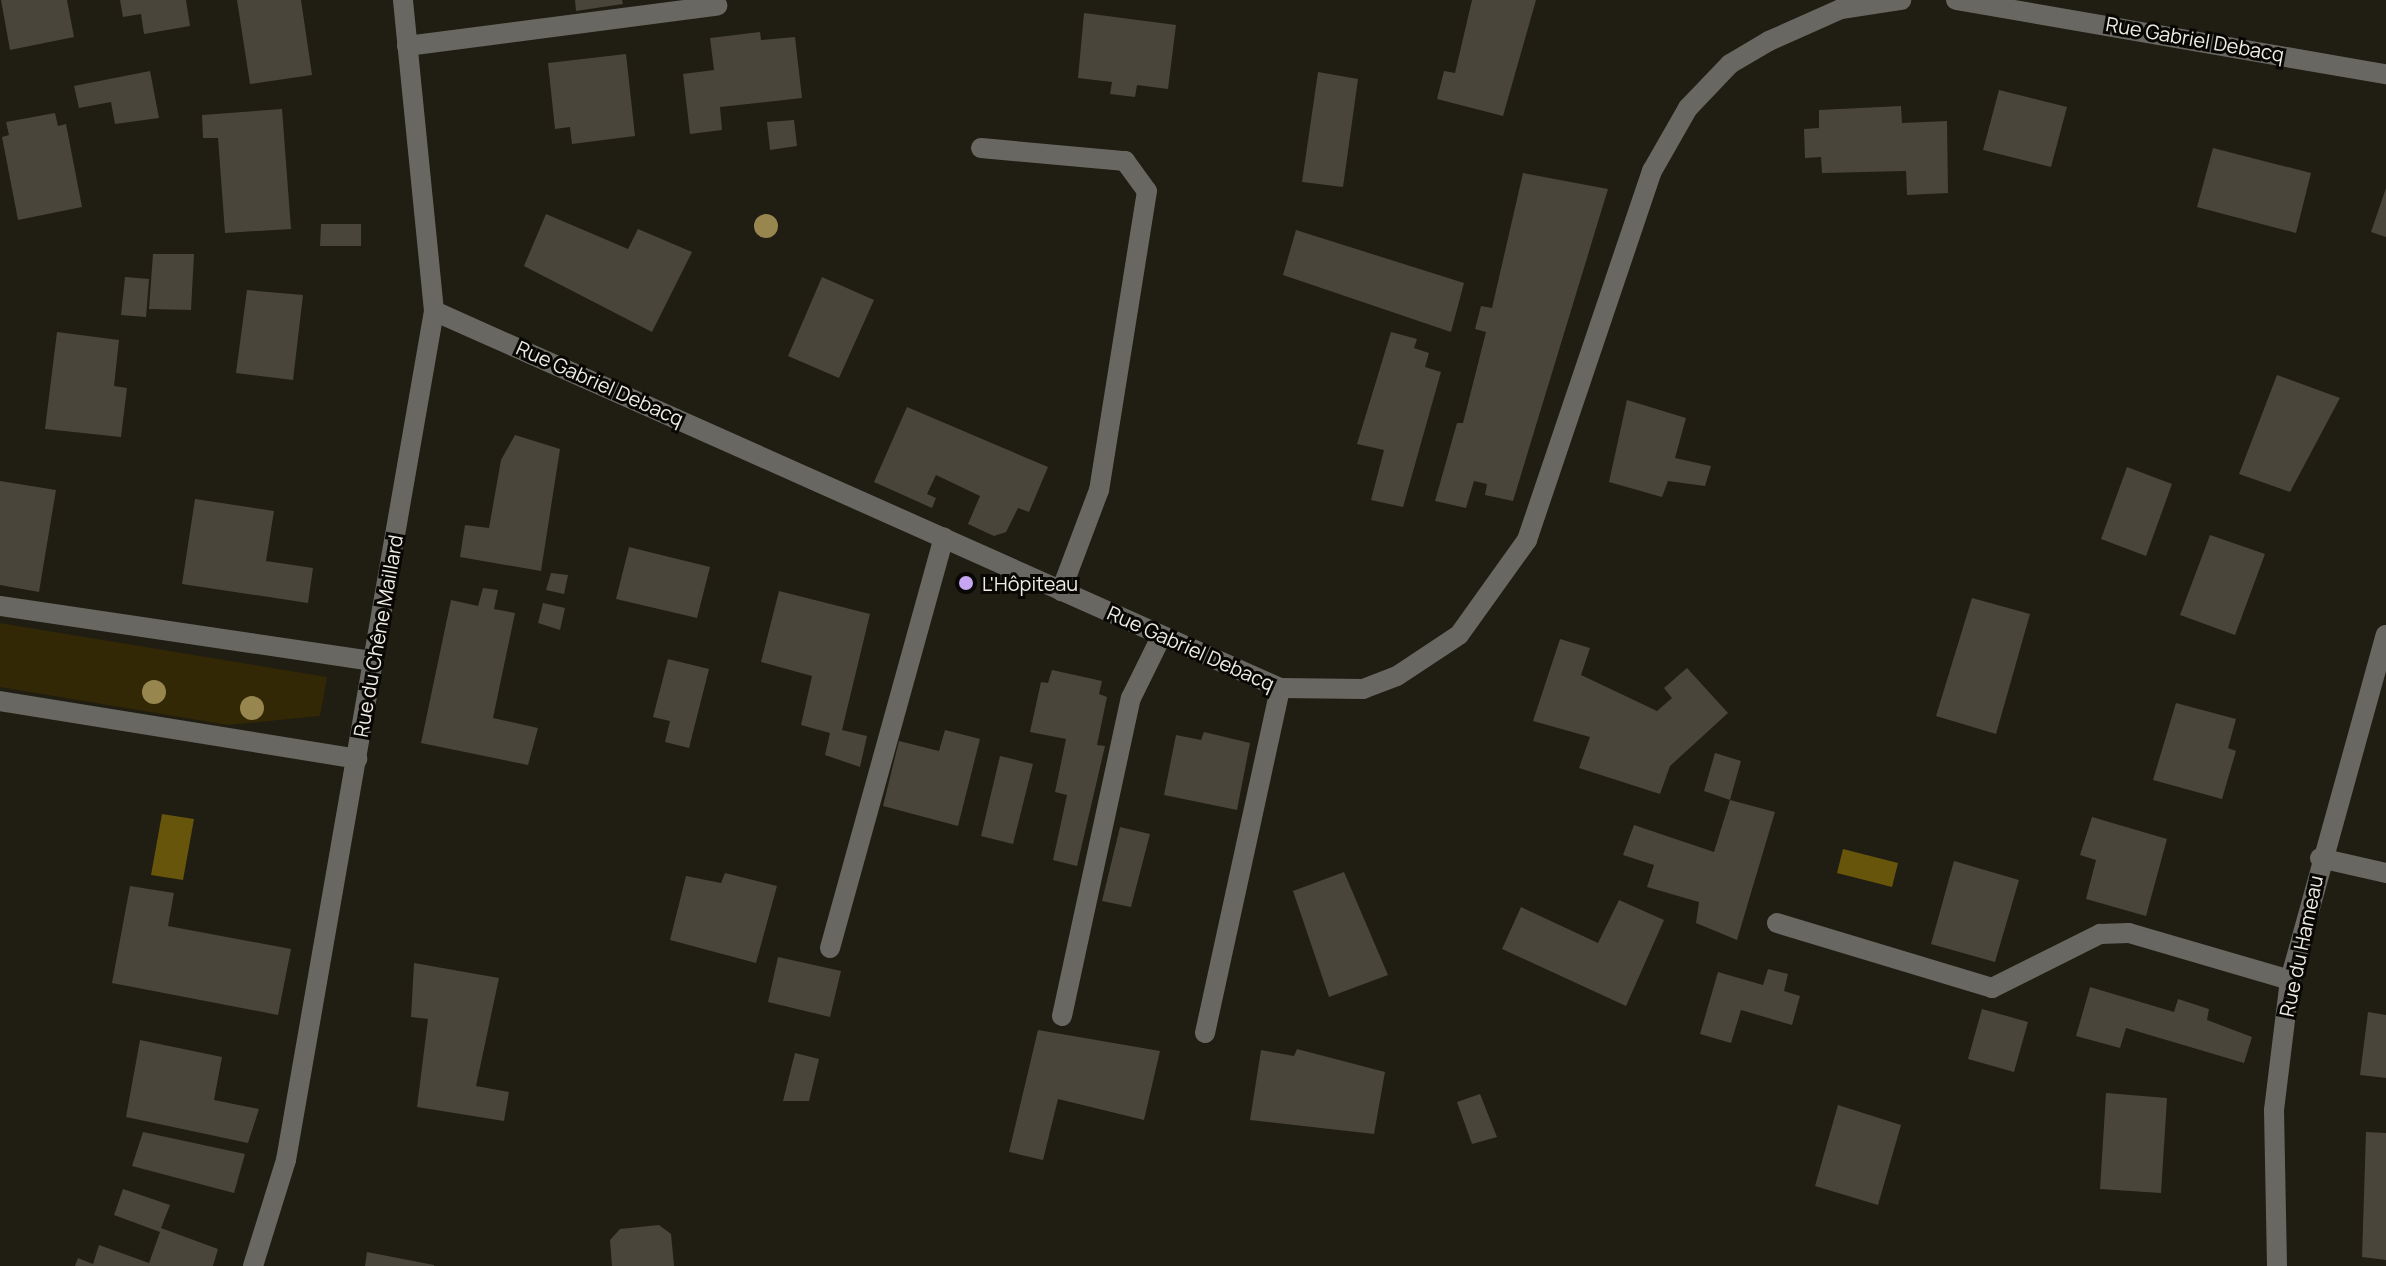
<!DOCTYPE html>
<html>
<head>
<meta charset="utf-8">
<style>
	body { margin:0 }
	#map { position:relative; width:2386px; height:1266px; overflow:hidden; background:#201d12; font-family:Manrope,sans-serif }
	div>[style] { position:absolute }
	.green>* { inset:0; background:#322805 }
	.water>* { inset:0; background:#67550c }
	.building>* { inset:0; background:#49453a }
	.service>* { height:20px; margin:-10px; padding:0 10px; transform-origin:10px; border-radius:10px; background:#686762 }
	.minor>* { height:20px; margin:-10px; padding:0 10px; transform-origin:10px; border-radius:10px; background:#686762 }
	.trees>* { width:24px; height:24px; margin:-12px; border-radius:50%; background:#97874e }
	.dots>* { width:22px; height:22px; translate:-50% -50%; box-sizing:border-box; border:4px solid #080704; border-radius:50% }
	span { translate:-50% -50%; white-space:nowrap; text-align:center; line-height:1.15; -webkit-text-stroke:6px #080704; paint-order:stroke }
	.street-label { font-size:20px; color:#eeece5 }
	.poi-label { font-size:20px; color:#eeece5 }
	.left { translate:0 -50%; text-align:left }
</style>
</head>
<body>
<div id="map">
	<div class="green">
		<div style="clip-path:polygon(0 623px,327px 677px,320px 716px,228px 725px,0 687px)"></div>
	</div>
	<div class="water">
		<div style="clip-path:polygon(162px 814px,194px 819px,183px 880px,151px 875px)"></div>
		<div style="clip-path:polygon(1843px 849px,1898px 863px,1892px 887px,1837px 873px)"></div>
	</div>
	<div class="building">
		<div style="clip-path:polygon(1px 0,67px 0,74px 37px,10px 50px)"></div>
		<div style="clip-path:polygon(120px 0,186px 0,190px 26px,144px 34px,141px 14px,123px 17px)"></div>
		<div style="clip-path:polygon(237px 0,301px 0,312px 75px,250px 84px)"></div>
		<div style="clip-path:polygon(575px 0,622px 0,623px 4px,576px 11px)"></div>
		<div style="clip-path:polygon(1472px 0,1536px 0,1503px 116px,1437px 99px,1444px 71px,1455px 73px)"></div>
		<div style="clip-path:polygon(1084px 13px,1176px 25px,1168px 89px,1137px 85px,1135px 97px,1110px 94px,1112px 82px,1078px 78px)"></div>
		<div style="clip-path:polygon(760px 32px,761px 40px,795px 37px,802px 98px,720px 107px,722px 130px,690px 134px,683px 74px,714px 70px,710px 38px)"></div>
		<div style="clip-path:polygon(626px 54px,635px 136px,572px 144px,570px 127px,555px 129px,548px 63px)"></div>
		<div style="clip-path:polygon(150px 71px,159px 118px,115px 124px,111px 102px,79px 108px,74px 86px)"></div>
		<div style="clip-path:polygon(1318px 72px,1358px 79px,1343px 187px,1302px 182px)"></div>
		<div style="clip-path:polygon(1999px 90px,2067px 107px,2051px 167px,1983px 150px)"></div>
		<div style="clip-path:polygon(1901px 106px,1902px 123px,1947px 121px,1948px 193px,1907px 195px,1906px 171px,1822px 173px,1821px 157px,1805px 158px,1804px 129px,1819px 128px,1819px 110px)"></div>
		<div style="clip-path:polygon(282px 109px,291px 229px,225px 233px,218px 138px,203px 138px,202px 115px)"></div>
		<div style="clip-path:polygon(55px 113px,58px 126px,66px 124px,82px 207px,18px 220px,2px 137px,9px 135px,6px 122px)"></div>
		<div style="clip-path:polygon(794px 120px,797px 146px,770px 150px,767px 122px)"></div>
		<div style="clip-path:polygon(2213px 148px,2311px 173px,2296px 233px,2197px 207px)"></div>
		<div style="clip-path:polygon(1523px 173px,1608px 189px,1513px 501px,1485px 495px,1487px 484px,1474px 481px,1466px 508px,1435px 501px,1457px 423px,1463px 423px,1486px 332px,1475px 329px,1481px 306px,1492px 308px)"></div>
		<div style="clip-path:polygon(2386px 188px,2386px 237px,2371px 232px)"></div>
		<div style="clip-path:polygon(546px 214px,628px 249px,638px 229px,692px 252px,652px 332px,524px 266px)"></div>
		<div style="clip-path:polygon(321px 224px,361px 224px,361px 246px,320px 246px)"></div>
		<div style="clip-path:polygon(1296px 230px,1464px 283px,1451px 332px,1283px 275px)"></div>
		<div style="clip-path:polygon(153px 254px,194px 254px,191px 310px,149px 309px)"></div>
		<div style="clip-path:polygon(125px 277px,149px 279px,146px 317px,121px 315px)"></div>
		<div style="clip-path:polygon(822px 277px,874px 300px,839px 378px,788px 356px)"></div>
		<div style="clip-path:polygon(247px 290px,303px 295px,293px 380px,236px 373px)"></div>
		<div style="clip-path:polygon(57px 332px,119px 340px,114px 386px,127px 388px,121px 437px,45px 429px)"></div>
		<div style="clip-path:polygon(1391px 332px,1417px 339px,1414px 348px,1429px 353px,1425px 367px,1441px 372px,1403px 507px,1371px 500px,1384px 450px,1357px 444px)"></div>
		<div style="clip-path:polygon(2277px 375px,2340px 398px,2290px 492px,2239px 474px)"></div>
		<div style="clip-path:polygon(1627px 400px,1686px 418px,1675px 458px,1711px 466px,1705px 486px,1668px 481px,1662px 497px,1609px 482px)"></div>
		<div style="clip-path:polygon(907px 407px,1048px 467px,1029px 512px,1018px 508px,1006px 532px,994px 536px,968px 524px,980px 496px,936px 475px,927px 494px,936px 498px,932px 508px,874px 482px)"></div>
		<div style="clip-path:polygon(515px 435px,560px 449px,541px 571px,460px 557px,465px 525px,489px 528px,501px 460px)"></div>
		<div style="clip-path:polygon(2127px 467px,2172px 484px,2146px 556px,2101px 539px)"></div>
		<div style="clip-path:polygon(0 481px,56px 490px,39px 592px,0 585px)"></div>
		<div style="clip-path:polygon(195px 499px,274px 511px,266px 561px,313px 568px,308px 603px,182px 584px)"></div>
		<div style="clip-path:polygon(2210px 535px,2265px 554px,2235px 635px,2180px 615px)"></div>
		<div style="clip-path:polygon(629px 547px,710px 567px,697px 618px,616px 599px)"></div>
		<div style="clip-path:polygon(551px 573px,568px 575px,564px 594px,546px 590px)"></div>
		<div style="clip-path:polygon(483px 588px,498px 590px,494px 609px,515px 613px,493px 718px,538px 728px,528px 765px,421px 743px,451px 600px,478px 606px)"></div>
		<div style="clip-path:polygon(779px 591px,870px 614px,842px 730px,867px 736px,860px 767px,825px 755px,830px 733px,801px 725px,812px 676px,761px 662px)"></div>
		<div style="clip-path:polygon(1972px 598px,2030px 614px,1996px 734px,1936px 716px)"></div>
		<div style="clip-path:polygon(543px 603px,565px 608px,560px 630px,538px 623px)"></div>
		<div style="clip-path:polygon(1560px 639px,1590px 648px,1581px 675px,1657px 711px,1672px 698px,1664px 688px,1687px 668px,1728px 713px,1670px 766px,1660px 794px,1579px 768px,1590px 737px,1533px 721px)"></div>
		<div style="clip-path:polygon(668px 659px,709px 669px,689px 748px,665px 742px,670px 721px,653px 717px)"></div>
		<div style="clip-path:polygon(1052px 670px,1102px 681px,1099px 694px,1107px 697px,1097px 745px,1105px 746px,1077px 866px,1053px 860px,1067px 795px,1055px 792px,1066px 739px,1030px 732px,1041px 682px,1048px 683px)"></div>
		<div style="clip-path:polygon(2176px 703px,2236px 719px,2228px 748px,2236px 751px,2222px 799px,2153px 780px)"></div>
		<div style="clip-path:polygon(945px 730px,980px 739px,958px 826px,883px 806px,899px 741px,939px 751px)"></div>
		<div style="clip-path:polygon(1204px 732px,1250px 743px,1237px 810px,1164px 795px,1176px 735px,1201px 740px)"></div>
		<div style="clip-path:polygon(1715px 753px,1741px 761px,1730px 800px,1704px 791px)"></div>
		<div style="clip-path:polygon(1000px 756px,1033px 764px,1013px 844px,981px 836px)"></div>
		<div style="clip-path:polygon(1730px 800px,1775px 812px,1737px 940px,1696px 923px,1699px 902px,1647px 887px,1654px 865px,1623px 855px,1634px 825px,1714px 852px)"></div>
		<div style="clip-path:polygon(2092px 817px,2167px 839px,2146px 916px,2086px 899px,2096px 860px,2080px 855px)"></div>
		<div style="clip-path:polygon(1120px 827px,1150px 834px,1131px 907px,1102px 901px)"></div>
		<div style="clip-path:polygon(1954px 861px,2019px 880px,1995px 962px,1931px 944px)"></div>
		<div style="clip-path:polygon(1344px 872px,1388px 975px,1329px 997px,1293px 891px)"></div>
		<div style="clip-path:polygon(725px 873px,777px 886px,756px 963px,670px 940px,686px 876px,721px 883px)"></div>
		<div style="clip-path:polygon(130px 886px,174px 893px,168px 926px,291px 949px,278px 1015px,112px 983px)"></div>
		<div style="clip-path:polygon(1619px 900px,1664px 920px,1626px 1006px,1502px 949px,1521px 907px,1598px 943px)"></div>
		<div style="clip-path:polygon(778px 957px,841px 971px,830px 1017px,768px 1002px)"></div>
		<div style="clip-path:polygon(414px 963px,499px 978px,476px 1086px,509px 1092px,504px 1121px,417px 1107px,428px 1019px,411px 1017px)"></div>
		<div style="clip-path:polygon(1768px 969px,1788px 974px,1784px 991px,1800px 996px,1792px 1025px,1741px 1010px,1731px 1043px,1700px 1034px,1718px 972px,1763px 985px)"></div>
		<div style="clip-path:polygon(2090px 987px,2174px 1012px,2178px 999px,2209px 1009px,2207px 1020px,2252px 1037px,2244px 1063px,2126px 1028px,2120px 1048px,2076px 1036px)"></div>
		<div style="clip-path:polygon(1982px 1009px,2028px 1022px,2014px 1072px,1968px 1059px)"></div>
		<div style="clip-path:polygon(2368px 1012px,2386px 1015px,2386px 1078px,2360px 1075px)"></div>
		<div style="clip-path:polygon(1038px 1030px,1160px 1051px,1144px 1120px,1058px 1099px,1043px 1160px,1009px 1152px)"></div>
		<div style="clip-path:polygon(140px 1040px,222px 1057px,214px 1100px,259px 1109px,248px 1143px,126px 1117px)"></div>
		<div style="clip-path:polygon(1297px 1049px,1385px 1072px,1374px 1134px,1250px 1120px,1261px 1050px,1294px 1056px)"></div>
		<div style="clip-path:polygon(795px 1053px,819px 1059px,809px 1101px,783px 1101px)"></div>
		<div style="clip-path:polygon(2106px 1093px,2167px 1098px,2161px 1193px,2100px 1189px)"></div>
		<div style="clip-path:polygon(1480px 1094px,1497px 1137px,1472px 1144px,1457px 1102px)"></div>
		<div style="clip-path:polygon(1838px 1105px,1901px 1125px,1878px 1205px,1815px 1186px)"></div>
		<div style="clip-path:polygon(143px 1132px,245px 1154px,234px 1193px,132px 1166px)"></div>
		<div style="clip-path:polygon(2366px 1132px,2386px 1133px,2386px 1260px,2362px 1257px)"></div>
		<div style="clip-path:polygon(123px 1189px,170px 1205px,161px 1228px,218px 1249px,213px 1266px,75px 1266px,78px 1258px,93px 1264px,99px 1245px,149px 1263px,160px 1232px,114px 1215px)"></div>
		<div style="clip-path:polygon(659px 1225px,671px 1234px,674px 1266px,612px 1266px,610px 1240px,620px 1229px)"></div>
		<div style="clip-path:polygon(367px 1252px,434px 1265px,434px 1266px,365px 1266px)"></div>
	</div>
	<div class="service">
		<div style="left:407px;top:46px;width:313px;rotate:-7.4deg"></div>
		<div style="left:981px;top:148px;width:145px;rotate:5.2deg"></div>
		<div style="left:1125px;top:161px;width:37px;rotate:54deg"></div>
		<div style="left:1147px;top:191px;width:303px;rotate:99.1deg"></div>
		<div style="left:1099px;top:490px;width:108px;rotate:110.6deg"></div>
		<div style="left:0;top:606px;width:377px;rotate:8.4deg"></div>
		<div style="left:0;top:701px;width:362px;rotate:9.2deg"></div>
		<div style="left:1777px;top:923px;width:225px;rotate:16.8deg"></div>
		<div style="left:1992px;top:988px;width:121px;rotate:-26.6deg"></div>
		<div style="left:2100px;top:934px;width:29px;rotate:-2deg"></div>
		<div style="left:2129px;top:933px;width:168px;rotate:16.3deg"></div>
		<div style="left:830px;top:948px;width:426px;rotate:-74.5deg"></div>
		<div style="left:1062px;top:1016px;width:325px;rotate:-77.8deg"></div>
		<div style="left:1131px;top:698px;width:68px;rotate:-63.8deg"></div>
		<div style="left:1205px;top:1033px;width:353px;rotate:-77.7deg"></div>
	</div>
	<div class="minor">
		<div style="left:1956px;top:0;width:436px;rotate:9.8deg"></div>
		<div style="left:434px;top:311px;width:926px;rotate:24.02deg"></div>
		<div style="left:1280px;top:688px;width:83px;rotate:0.7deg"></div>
		<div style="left:1363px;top:689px;width:36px;rotate:-21deg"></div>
		<div style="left:1397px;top:676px;width:74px;rotate:-33.5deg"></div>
		<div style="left:1459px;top:635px;width:117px;rotate:-54.4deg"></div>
		<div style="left:1527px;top:540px;width:390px;rotate:-71.3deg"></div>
		<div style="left:1652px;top:171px;width:73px;rotate:-60.3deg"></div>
		<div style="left:1688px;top:108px;width:61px;rotate:-46.3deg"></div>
		<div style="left:1730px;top:64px;width:45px;rotate:-30.5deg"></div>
		<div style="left:1769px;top:41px;width:79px;rotate:-24deg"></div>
		<div style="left:1841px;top:9px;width:61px;rotate:-8.5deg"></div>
		<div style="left:2320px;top:858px;width:68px;rotate:12.8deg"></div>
		<div style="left:253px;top:1266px;width:111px;rotate:-72.7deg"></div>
		<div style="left:286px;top:1160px;width:862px;rotate:-80.11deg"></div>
		<div style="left:434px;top:311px;width:313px;rotate:-95.7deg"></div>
		<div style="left:2277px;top:1266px;width:156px;rotate:-91.1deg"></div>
		<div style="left:2274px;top:1110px;width:131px;rotate:-83deg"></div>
		<div style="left:2290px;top:980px;width:358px;rotate:-74.5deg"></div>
	</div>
	<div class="trees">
		<div style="left:766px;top:226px"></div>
		<div style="left:154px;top:692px"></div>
		<div style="left:252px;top:708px"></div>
	</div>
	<div class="dots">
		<div style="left:966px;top:583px;background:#c6a6f0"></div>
	</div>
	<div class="street-label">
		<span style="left:2195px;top:39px;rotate:10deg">Rue Gabriel Debacq</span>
		<span style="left:600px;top:383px;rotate:24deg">Rue Gabriel Debacq</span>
		<span style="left:378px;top:636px;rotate:-80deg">Rue du Chêne Maillard</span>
		<span style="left:1191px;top:648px;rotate:24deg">Rue Gabriel Debacq</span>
		<span style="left:2301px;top:946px;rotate:-78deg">Rue du Hameau</span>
	</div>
	<div class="poi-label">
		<span class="left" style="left:982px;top:583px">L'Hôpiteau</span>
	</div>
</div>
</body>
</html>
